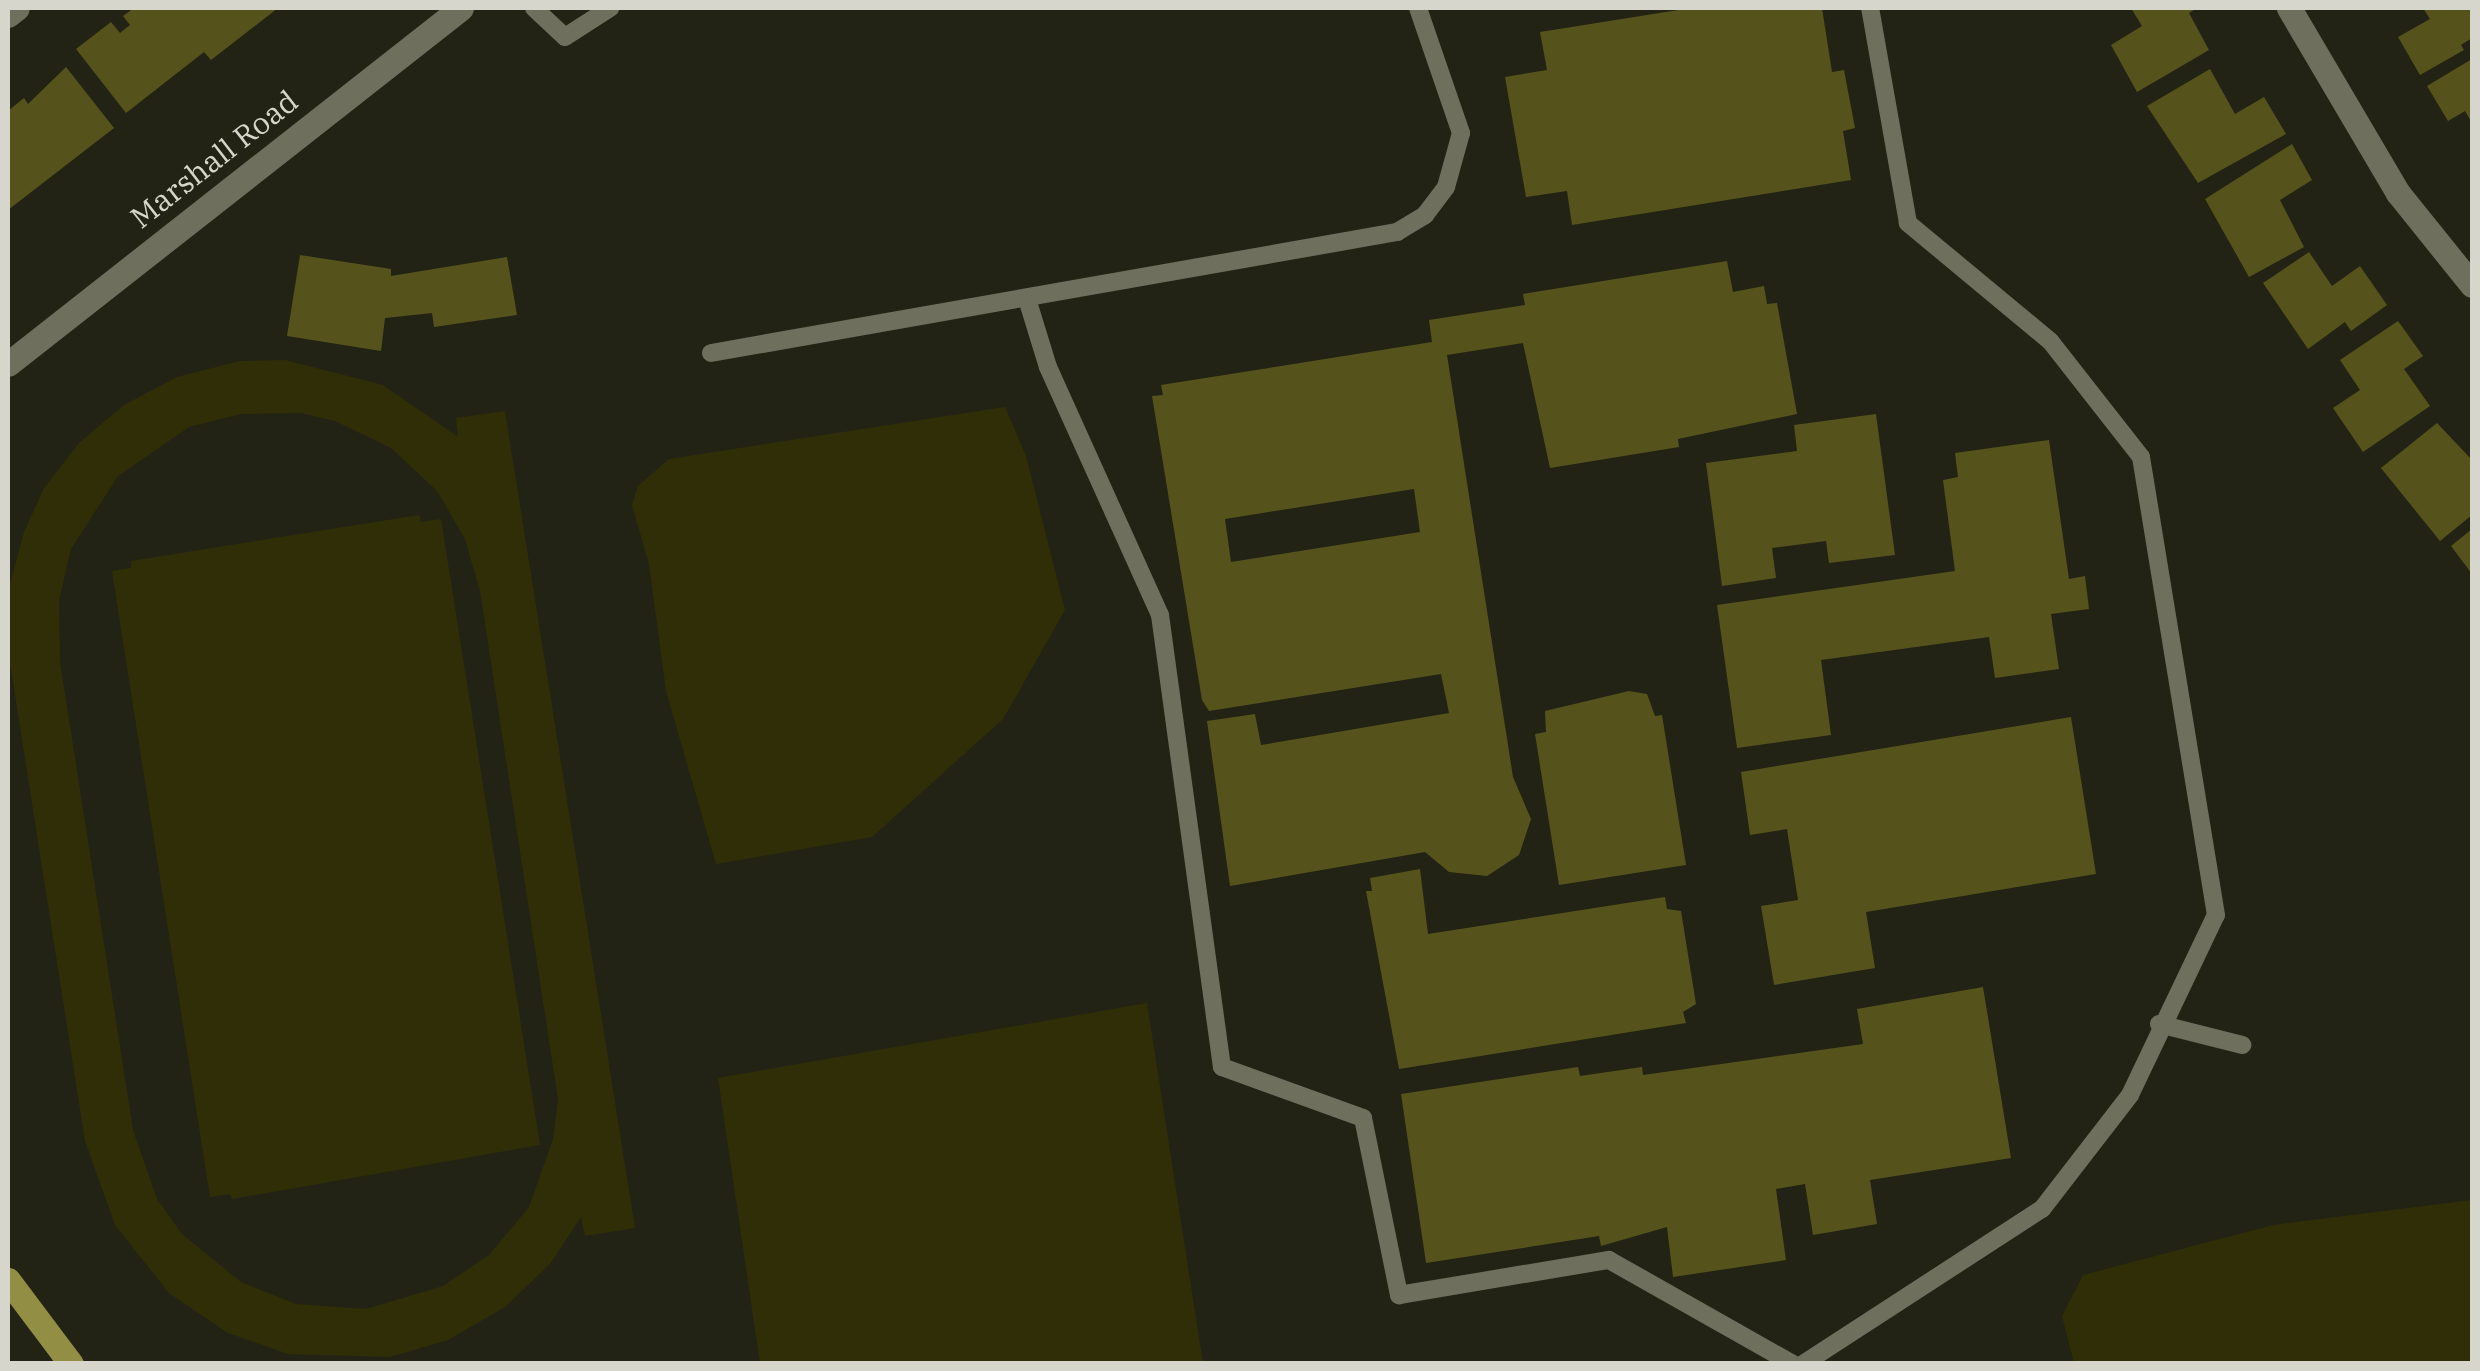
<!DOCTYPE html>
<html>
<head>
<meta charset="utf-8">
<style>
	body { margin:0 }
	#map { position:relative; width:2480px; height:1371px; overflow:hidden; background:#232315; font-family:"IBM Plex Serif",serif }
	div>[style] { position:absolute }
	.green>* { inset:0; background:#302e07 }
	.building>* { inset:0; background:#55531b }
	.service>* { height:18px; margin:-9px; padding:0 9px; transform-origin:9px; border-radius:9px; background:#6f6f5e }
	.minor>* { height:25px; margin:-12.5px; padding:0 12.5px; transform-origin:12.5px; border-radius:12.5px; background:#6f6f5e }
	.tertiary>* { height:25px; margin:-12.5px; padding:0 12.5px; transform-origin:12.5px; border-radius:12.5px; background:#6f6f5e }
	.primary>* { height:25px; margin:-12.5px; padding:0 12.5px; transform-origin:12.5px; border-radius:12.5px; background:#928f45 }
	span { translate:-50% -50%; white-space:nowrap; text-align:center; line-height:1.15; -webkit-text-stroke:9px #232315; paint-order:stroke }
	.street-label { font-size:30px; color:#d6d6cc }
	.frame { position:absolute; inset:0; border:10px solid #d6d6cc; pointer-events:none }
</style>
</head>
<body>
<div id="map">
	<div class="green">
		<div style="clip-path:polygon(evenodd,285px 360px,383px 385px,458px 437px,456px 418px,505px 411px,635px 1228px,585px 1236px,581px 1217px,550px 1264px,505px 1307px,448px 1340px,390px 1357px,288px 1354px,228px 1333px,169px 1293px,115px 1225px,85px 1141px,8px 650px,8px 592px,24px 532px,44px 488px,79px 443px,124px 405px,177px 377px,240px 361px,285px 360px,301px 413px,335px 421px,391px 448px,437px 491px,465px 539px,480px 591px,558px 1099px,553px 1139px,529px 1207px,489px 1255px,443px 1286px,366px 1309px,296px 1304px,241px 1282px,182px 1234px,157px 1199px,133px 1130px,60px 662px,59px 600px,71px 549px,118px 476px,189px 427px,241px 414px,301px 413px)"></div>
		<div style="clip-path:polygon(1005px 407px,1026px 456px,1065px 610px,1003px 719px,872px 837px,716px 864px,666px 691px,649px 564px,632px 505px,638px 486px,669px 459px)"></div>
		<div style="clip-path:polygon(419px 515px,421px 522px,441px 519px,540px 1145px,232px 1199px,230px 1194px,210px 1197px,112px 571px,131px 568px,131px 561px)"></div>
		<div style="clip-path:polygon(1147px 1003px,1203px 1363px,760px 1363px,718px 1078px)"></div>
		<div style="clip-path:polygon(2472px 1200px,2472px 1363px,2074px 1363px,2062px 1316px,2083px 1275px,2273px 1225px)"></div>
	</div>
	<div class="building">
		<div style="clip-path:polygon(134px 8px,278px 8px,211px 60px,204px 52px,126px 113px,76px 49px,111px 22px,120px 33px,130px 25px,123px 16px)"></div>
		<div style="clip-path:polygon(1691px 8px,1822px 8px,1832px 72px,1844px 70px,1855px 128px,1843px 131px,1851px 180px,1572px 225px,1567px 191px,1526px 197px,1505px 77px,1547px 70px,1540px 32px)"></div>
		<div style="clip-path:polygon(2131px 8px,2197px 8px,2189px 13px,2209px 50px,2137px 92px,2111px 45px,2142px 26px)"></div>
		<div style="clip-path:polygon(2423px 8px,2472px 8px,2472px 38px,2461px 45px,2464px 50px,2420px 75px,2398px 37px,2430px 19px)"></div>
		<div style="clip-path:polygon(2472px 59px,2472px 123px,2465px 111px,2448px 121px,2427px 86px)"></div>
		<div style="clip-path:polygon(66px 67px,114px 128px,8px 210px,8px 111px,24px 98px,28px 104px)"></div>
		<div style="clip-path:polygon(2210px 69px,2235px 114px,2264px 97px,2286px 134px,2198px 183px,2147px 106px)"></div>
		<div style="clip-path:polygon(2292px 144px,2312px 180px,2280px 200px,2304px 247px,2249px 277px,2205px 199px)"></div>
		<div style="clip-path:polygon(2309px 252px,2332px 286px,2360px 266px,2387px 305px,2351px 331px,2345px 322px,2308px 349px,2263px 283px)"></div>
		<div style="clip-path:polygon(300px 255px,391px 269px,391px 276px,507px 257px,517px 315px,434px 327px,432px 313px,385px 318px,381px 351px,287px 336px)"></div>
		<div style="clip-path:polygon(evenodd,1727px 261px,1733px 292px,1764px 286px,1767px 304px,1777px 303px,1797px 414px,1678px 439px,1679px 447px,1550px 468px,1523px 343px,1447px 355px,1513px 777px,1531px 819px,1519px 855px,1487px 876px,1449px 872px,1425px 852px,1230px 886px,1207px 721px,1255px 714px,1261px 745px,1449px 713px,1441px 674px,1209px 711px,1202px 700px,1152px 396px,1163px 395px,1161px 385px,1432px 342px,1429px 320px,1525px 305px,1523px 294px,1727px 261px,1414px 489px,1420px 532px,1231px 562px,1225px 519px,1414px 489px)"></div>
		<div style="clip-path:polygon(2398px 321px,2423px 356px,2404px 369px,2430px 406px,2363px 452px,2333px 408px,2360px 390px,2340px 360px)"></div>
		<div style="clip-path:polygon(1876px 414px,1895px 555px,1829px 563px,1826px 541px,1772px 548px,1776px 578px,1722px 586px,1706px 463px,1797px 451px,1794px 425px)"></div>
		<div style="clip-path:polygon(2437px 423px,2472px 460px,2472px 515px,2440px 541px,2381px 468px)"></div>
		<div style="clip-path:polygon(2049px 440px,2069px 579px,2085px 576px,2089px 609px,2051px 614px,2059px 669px,1995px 678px,1989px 637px,1821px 660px,1831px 735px,1737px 748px,1717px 605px,1955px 571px,1943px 480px,1958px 477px,1955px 453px)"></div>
		<div style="clip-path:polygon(2472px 529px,2472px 574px,2451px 546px)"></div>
		<div style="clip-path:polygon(1629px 691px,1647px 694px,1655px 716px,1662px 715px,1686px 865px,1559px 885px,1535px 734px,1546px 732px,1545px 711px)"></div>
		<div style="clip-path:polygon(2071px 717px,2096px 874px,1866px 912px,1875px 968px,1774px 985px,1761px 906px,1798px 900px,1787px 829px,1750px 835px,1741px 772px)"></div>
		<div style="clip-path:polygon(1420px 869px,1428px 934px,1665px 897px,1667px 909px,1681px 911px,1696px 1004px,1683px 1012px,1686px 1023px,1399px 1069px,1366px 891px,1372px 891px,1370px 878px)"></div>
		<div style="clip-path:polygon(1983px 987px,2011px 1158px,1870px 1180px,1877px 1224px,1813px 1235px,1805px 1184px,1776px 1189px,1786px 1260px,1673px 1277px,1667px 1227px,1601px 1246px,1599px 1236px,1426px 1263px,1401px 1094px,1578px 1067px,1580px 1076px,1642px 1067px,1643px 1075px,1863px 1044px,1857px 1009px)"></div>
	</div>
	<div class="service">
		<div style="left:534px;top:8px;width:42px;rotate:43.1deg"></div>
		<div style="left:565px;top:37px;width:54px;rotate:-32.8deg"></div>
		<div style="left:1028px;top:302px;width:68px;rotate:72.9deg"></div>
		<div style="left:1048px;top:367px;width:272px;rotate:65.7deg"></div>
		<div style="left:1160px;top:615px;width:456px;rotate:82.2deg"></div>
		<div style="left:1222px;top:1067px;width:150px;rotate:19.9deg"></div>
		<div style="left:1363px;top:1118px;width:181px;rotate:78.5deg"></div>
		<div style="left:1399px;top:1295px;width:213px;rotate:-9.5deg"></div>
		<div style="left:1609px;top:1260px;width:211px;rotate:29.5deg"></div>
		<div style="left:711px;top:353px;width:697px;rotate:-10deg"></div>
		<div style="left:1397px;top:232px;width:33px;rotate:-31deg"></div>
		<div style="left:1425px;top:215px;width:35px;rotate:-53deg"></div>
		<div style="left:1446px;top:187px;width:56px;rotate:-74.5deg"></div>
		<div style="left:1461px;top:133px;width:132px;rotate:-109deg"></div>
		<div style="left:2159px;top:1024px;width:86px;rotate:14.2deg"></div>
		<div style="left:1803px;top:1364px;width:285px;rotate:-33deg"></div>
		<div style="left:2042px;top:1209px;width:144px;rotate:-52.3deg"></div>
		<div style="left:2130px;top:1095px;width:199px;rotate:-64.5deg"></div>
		<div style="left:2216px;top:915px;width:464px;rotate:-99.3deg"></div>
		<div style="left:2141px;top:457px;width:147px;rotate:-128.1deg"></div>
		<div style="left:2050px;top:341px;width:185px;rotate:-140.3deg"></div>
		<div style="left:1908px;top:223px;width:218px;rotate:-100deg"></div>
	</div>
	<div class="minor">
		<div style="left:2289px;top:8px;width:215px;rotate:59.5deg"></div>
		<div style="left:2398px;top:193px;width:118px;rotate:51.2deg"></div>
		<div style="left:8px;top:15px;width:11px;rotate:-38deg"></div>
	</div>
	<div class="tertiary">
		<div style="left:8px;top:364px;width:576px;rotate:-38.16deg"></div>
	</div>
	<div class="primary">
		<div style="left:8px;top:1280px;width:105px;rotate:53.1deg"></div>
	</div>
	<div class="street-label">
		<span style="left:214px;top:159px;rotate:-38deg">Marshall Road</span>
	</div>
	<div class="frame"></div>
</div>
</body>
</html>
